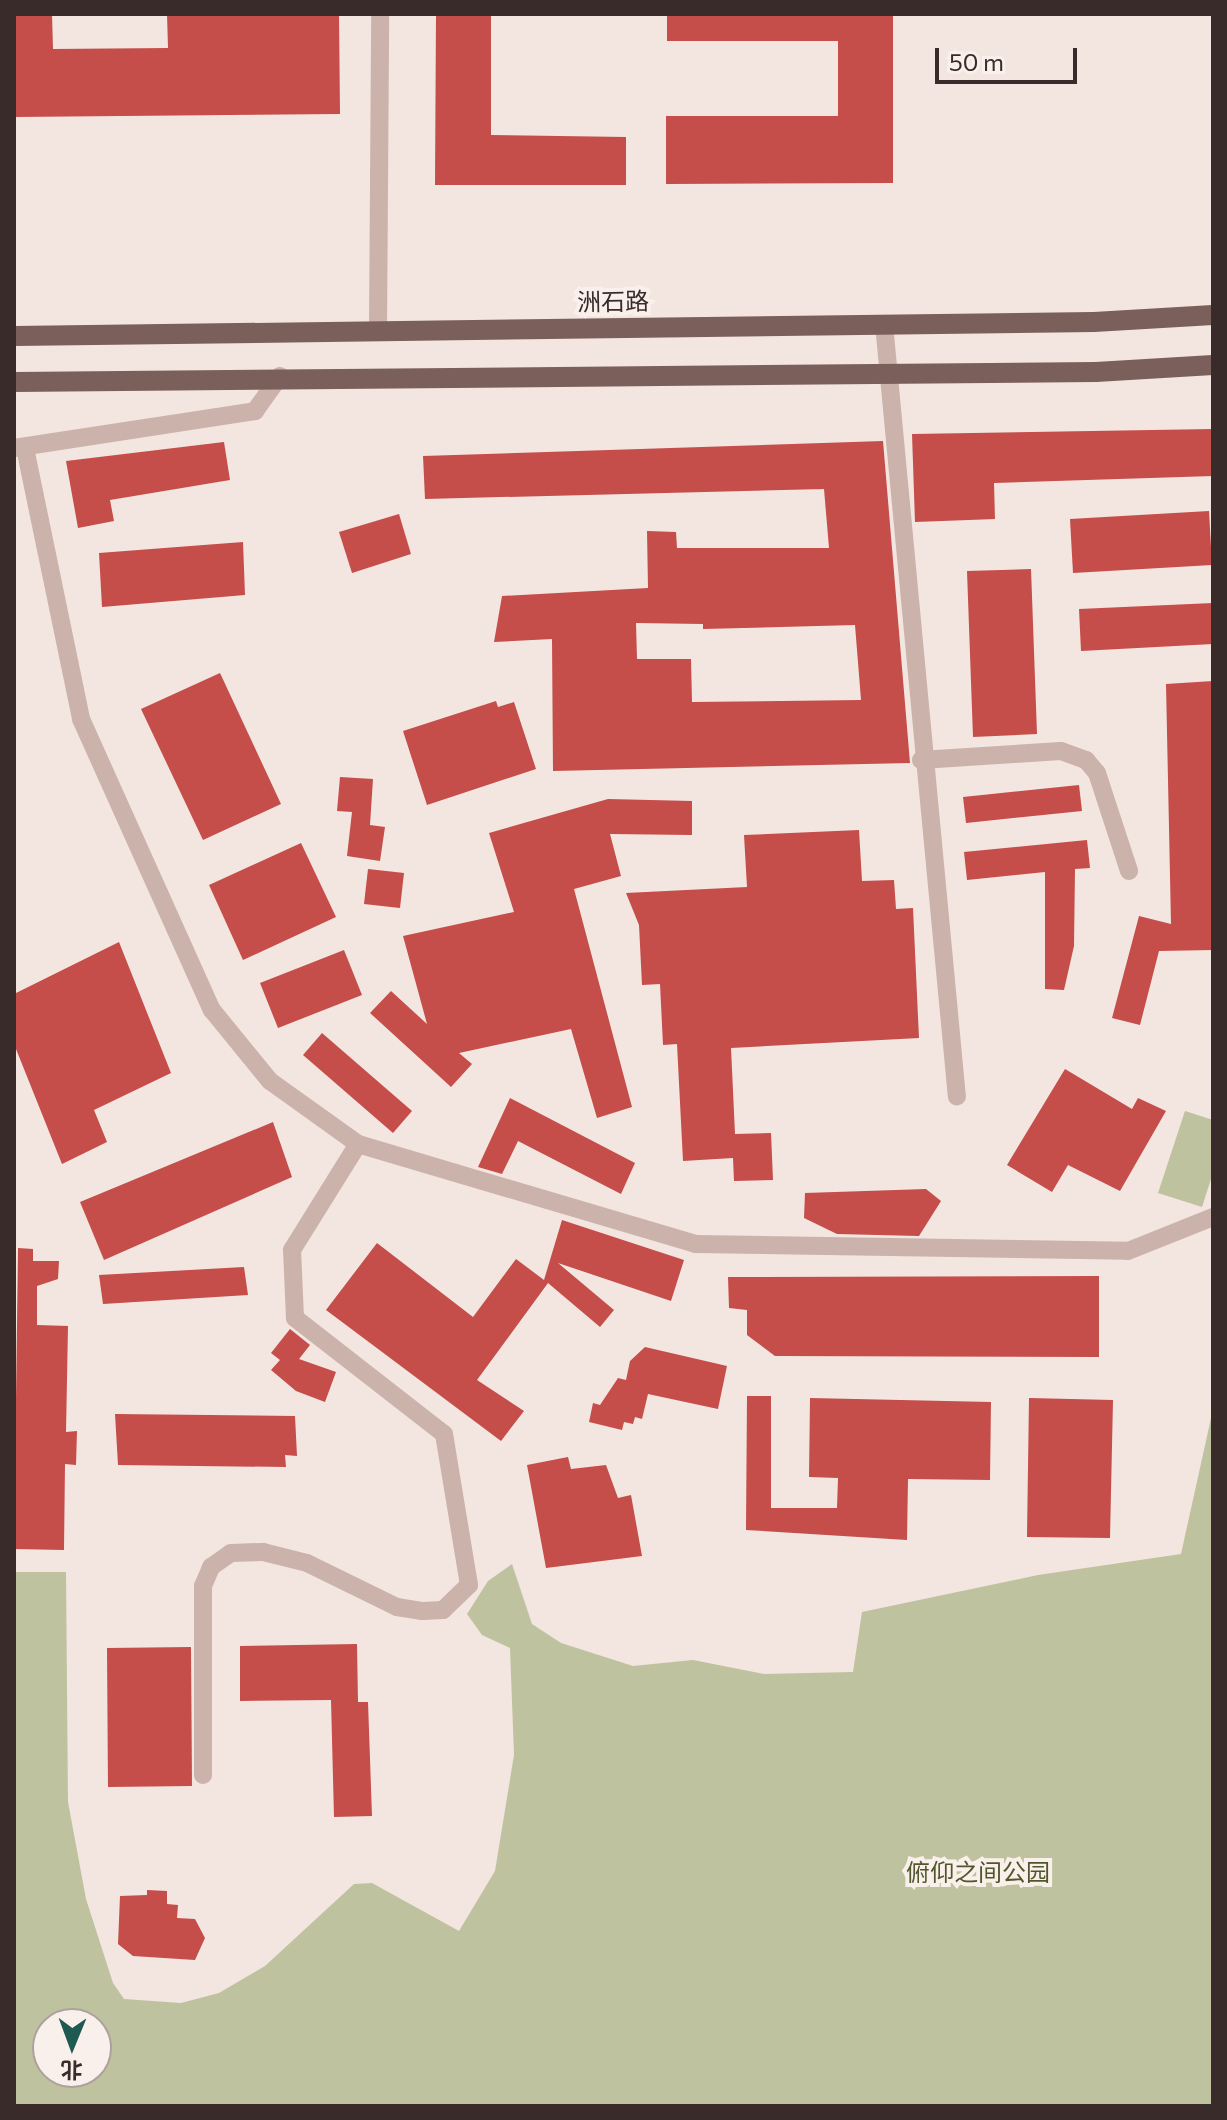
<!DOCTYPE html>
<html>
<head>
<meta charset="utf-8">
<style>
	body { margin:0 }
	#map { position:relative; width:1227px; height:2120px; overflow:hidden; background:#f3e5df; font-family:Commissioner,"Noto Sans SC",sans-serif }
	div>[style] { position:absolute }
	.green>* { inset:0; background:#bec29e }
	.building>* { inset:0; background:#c54d4a }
	.minor>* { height:18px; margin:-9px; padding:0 9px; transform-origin:9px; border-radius:9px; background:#cbb2aa }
	.primary>* { height:20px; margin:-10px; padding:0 10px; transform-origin:10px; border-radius:10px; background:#7a5f5b }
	span { translate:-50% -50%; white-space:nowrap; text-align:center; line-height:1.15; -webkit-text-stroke:8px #faf0eb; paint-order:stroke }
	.street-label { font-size:24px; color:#392b2a }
	.park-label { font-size:24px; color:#51572d }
	.frame { position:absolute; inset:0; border:16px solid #392b2a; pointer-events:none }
	.north { position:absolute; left:32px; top:2008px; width:80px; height:80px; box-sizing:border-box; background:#faf0eb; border:2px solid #ada19e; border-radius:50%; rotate:181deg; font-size:22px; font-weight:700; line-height:32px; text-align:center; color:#392b2a }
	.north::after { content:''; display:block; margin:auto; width:28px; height:36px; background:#1f5a51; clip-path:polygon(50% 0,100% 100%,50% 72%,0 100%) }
	.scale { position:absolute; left:935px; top:48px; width:142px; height:36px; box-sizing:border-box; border:4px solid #392b2a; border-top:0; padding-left:10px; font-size:24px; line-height:28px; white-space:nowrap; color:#392b2a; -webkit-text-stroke:6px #faf0eb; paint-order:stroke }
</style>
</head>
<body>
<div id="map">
	<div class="green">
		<div style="clip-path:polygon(1185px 1111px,1213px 1120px,1213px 1173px,1202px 1207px,1158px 1193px)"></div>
		<div style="clip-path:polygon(evenodd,1213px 1409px,1213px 2106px,14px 2106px,14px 1572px,66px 1572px,68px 1802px,86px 1899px,113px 1983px,124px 1999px,181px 2003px,219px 1993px,265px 1966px,354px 1884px,372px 1883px,459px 1931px,495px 1871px,514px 1755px,510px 1648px,482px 1635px,467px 1614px,488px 1581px,512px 1564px,532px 1624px,561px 1643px,633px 1666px,693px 1660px,764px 1674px,853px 1672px,862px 1612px,1038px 1575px,1181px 1554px,1213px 1409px,48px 2024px,96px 2024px,96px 2072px,48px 2072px,48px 2024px)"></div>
	</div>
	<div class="building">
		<div style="clip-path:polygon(14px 14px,52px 14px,53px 49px,168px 48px,167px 14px,339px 14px,340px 114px,14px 117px)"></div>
		<div style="clip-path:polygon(436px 14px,491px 14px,491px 135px,626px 137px,626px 185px,435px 185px)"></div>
		<div style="clip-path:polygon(667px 14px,893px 14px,893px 183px,666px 184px,666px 116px,838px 116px,838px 41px,667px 41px)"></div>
		<div style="clip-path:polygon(1213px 429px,1213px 476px,994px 483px,995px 519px,915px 522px,912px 434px)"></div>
		<div style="clip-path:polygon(evenodd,883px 441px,910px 763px,553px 771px,552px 639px,494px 642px,502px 596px,648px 588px,647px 531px,676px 532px,677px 548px,829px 548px,824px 489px,425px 499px,423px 456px,883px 441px,636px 623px,703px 624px,703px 629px,855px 625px,861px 700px,692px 702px,691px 659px,637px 659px,636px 623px)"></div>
		<div style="clip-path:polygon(224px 442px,230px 480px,110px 500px,114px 521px,78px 528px,66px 461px)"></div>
		<div style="clip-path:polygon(1209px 511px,1212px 565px,1073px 573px,1070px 519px)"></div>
		<div style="clip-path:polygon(399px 514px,411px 554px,352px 573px,339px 532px)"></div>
		<div style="clip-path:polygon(243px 542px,245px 595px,102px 607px,99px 553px)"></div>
		<div style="clip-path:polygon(1031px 569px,1037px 734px,973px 737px,967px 571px)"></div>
		<div style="clip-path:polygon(1213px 603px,1213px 644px,1081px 651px,1079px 609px)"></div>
		<div style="clip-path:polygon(220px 673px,281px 804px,203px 840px,141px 709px)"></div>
		<div style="clip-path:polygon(1213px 681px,1213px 950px,1159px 951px,1140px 1025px,1112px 1018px,1139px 916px,1171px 924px,1166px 684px)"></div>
		<div style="clip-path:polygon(496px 701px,498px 707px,514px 702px,536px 769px,427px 805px,403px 731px)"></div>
		<div style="clip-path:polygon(340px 777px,373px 779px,370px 825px,385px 827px,380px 861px,347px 856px,352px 812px,337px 811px)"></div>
		<div style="clip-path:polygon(1079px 785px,1082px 811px,966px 823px,963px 797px)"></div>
		<div style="clip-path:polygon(608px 799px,692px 801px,692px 835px,610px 834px,621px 876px,574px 889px,632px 1107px,597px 1118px,571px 1029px,459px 1053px,472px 1064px,451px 1087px,370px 1013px,391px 991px,427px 1024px,403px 936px,514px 912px,489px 833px)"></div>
		<div style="clip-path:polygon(859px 830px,862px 881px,894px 880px,896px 909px,913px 908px,919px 1038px,731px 1048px,735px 1134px,771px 1133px,773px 1180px,734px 1181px,733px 1158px,683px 1161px,677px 1044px,663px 1045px,660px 984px,642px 985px,639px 925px,626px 893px,747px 887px,744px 835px)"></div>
		<div style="clip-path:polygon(1087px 840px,1090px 868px,1075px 869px,1074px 946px,1064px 990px,1045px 989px,1045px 872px,967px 880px,964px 852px)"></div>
		<div style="clip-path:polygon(301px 843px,336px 917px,243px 960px,209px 885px)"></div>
		<div style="clip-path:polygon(368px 869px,404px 873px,400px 908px,364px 904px)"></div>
		<div style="clip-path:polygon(119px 942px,171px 1073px,94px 1110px,107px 1142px,62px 1164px,14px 1044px,14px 994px)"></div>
		<div style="clip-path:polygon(344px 950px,362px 995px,278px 1028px,260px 983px)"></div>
		<div style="clip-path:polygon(322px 1033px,412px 1111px,393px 1133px,303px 1055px)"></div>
		<div style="clip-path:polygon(1065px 1069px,1132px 1109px,1138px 1098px,1166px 1111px,1120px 1191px,1068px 1165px,1052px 1192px,1007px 1165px)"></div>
		<div style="clip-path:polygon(510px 1098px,635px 1163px,621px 1194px,518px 1141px,502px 1174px,478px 1167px)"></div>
		<div style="clip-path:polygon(273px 1122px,292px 1177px,104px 1260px,80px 1202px)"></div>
		<div style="clip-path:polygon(926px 1189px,941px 1201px,919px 1236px,837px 1234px,804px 1218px,805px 1193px)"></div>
		<div style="clip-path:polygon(562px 1220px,684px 1260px,671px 1301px,558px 1263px,614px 1310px,600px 1327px,548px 1283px,477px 1380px,524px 1411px,501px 1441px,326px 1310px,377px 1243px,473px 1317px,516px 1259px,544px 1280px)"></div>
		<div style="clip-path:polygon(18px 1248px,33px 1249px,33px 1261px,59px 1261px,58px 1279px,37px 1286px,37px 1325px,68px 1326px,66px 1432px,77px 1431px,76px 1465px,65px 1464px,64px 1550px,14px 1549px)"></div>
		<div style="clip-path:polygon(244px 1267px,248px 1295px,103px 1304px,99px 1275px)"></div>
		<div style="clip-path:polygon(1099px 1276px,1099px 1357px,775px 1356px,747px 1335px,747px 1310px,729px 1308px,728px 1277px)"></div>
		<div style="clip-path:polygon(290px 1329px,310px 1345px,299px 1359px,336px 1372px,325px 1402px,296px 1391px,271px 1370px,280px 1360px,271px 1353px)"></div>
		<div style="clip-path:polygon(645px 1347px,727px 1366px,718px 1409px,648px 1394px,642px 1419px,635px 1417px,633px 1424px,624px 1422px,622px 1430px,589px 1422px,593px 1403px,600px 1405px,618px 1378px,626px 1380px,630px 1361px)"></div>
		<div style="clip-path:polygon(747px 1396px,771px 1396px,771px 1508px,837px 1508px,838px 1478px,809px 1477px,810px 1398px,991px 1402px,990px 1480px,908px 1479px,907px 1540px,746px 1530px)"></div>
		<div style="clip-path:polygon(1029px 1398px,1113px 1400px,1110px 1538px,1027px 1537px)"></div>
		<div style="clip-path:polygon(115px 1414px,295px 1416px,297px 1456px,285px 1455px,286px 1467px,118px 1465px)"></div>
		<div style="clip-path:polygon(568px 1457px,571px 1469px,606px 1465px,618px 1498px,631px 1495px,642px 1556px,546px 1568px,527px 1465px)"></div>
		<div style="clip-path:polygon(357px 1644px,358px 1702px,368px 1702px,372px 1816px,334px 1817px,331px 1700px,240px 1701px,240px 1646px)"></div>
		<div style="clip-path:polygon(191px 1647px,192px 1786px,108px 1787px,107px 1648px)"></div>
		<div style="clip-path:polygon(147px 1890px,167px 1891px,167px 1904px,178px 1905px,177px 1918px,195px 1919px,205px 1938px,195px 1960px,133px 1956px,118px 1944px,120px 1896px,147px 1895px)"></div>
	</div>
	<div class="minor">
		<div style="left:884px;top:324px;width:776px;rotate:84.61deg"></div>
		<div style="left:378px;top:329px;width:315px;rotate:-89.6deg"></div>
		<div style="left:14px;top:448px;width:244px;rotate:-8.7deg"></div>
		<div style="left:255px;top:411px;width:43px;rotate:-54.5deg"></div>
		<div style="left:25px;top:448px;width:277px;rotate:78.3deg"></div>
		<div style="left:81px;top:719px;width:319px;rotate:65.8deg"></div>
		<div style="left:212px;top:1010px;width:92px;rotate:50.8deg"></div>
		<div style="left:270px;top:1081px;width:108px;rotate:35.6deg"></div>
		<div style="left:358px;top:1144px;width:352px;rotate:16.5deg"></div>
		<div style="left:695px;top:1244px;width:433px;rotate:0.9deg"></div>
		<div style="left:1128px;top:1251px;width:92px;rotate:-21.8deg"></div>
		<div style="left:921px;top:760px;width:140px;rotate:-3.7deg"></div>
		<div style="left:1061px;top:751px;width:27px;rotate:20deg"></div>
		<div style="left:1086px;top:760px;width:17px;rotate:50deg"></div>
		<div style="left:1097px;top:773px;width:103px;rotate:71.9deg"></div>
		<div style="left:203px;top:1775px;width:189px;rotate:-90deg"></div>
		<div style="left:203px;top:1586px;width:21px;rotate:-67deg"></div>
		<div style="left:211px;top:1567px;width:24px;rotate:-35deg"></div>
		<div style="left:231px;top:1553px;width:32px;rotate:-2deg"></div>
		<div style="left:263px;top:1552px;width:45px;rotate:14deg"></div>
		<div style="left:307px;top:1563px;width:100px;rotate:26.1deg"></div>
		<div style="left:397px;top:1607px;width:26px;rotate:9deg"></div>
		<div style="left:423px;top:1611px;width:20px;rotate:-3deg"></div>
		<div style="left:443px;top:1610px;width:36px;rotate:-44deg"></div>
		<div style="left:469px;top:1585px;width:153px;rotate:-99.4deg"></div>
		<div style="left:444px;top:1434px;width:189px;rotate:-142.1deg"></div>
		<div style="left:295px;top:1318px;width:68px;rotate:-92.5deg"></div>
		<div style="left:292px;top:1250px;width:125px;rotate:-58.1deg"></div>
	</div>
	<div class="primary">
		<div style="left:14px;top:336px;width:1080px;rotate:-0.74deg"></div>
		<div style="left:1094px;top:322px;width:119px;rotate:-3.4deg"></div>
		<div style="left:14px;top:382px;width:1082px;rotate:-0.53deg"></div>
		<div style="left:1096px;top:372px;width:117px;rotate:-3.4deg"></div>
	</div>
	<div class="street-label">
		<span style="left:613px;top:301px;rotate:-1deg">洲石路</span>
	</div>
	<div class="park-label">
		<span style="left:978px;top:1872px">俯仰之间公园</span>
	</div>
	<div class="frame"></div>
	<div class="north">北</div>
	<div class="scale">50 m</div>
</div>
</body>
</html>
